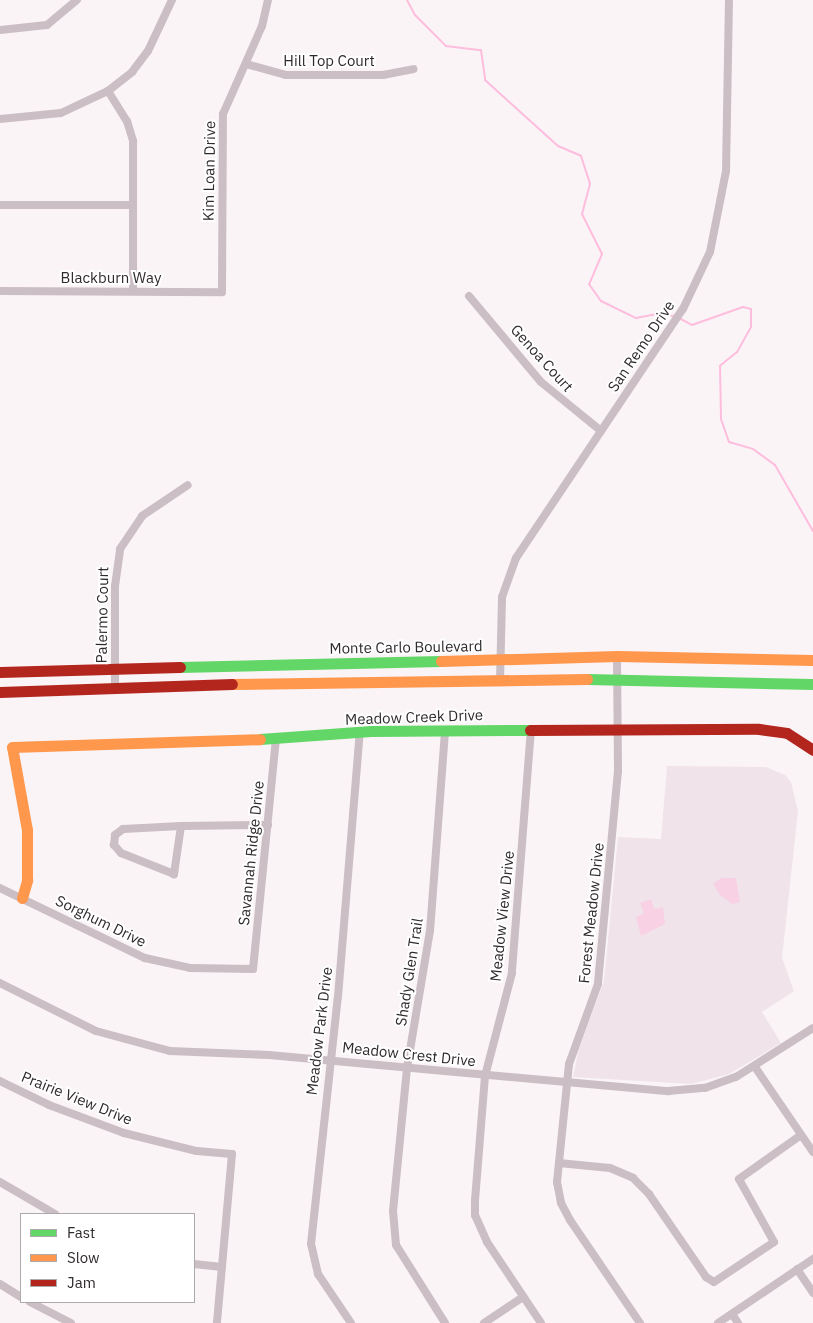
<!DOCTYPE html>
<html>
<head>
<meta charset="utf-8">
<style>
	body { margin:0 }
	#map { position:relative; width:813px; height:1323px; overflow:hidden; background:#faf4f7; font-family:"IBM Plex Sans",sans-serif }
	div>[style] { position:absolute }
	.built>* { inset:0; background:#f0e3e9 }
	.green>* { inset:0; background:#f8d2e4 }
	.stream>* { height:2px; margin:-1px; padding:0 1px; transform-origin:1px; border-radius:1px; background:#febddd }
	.street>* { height:8px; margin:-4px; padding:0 4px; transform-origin:4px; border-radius:4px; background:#cbbec4 }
	.fast>* { height:11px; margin:-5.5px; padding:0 5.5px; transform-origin:5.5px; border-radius:5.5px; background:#63d668 }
	.slow>* { height:11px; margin:-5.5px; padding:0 5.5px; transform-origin:5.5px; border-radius:5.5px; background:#ff974d }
	.jam>* { height:11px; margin:-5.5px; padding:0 5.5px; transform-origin:5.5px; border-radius:5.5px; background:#b3261e }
	span { translate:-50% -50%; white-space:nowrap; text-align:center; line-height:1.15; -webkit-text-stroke:4px #fff; paint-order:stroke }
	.street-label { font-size:15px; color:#2f2a2c }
	.legend { position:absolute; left:20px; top:1213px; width:175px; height:90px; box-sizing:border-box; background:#fff; border:1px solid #acaaab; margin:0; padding:6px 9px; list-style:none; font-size:15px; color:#2f2a2c }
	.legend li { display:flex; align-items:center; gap:10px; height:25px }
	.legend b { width:25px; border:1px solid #acaaab }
</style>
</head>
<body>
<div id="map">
	<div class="built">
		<div style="clip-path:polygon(667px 766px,766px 767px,785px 775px,791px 782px,798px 811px,782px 958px,794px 991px,762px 1012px,781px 1043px,729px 1074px,691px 1084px,573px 1077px,578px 1052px,604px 981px,618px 837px,661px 839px)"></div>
	</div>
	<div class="green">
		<div style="clip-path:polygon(721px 878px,736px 878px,740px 902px,732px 904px,720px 895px,713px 884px)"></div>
		<div style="clip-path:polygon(651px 899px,654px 909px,663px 907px,665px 924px,641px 936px,636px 917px,644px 913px,640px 903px)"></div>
	</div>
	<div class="stream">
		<div style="left:407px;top:0;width:17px;rotate:62deg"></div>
		<div style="left:415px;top:15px;width:44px;rotate:45deg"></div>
		<div style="left:446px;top:46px;width:35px;rotate:7deg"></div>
		<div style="left:481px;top:50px;width:30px;rotate:82deg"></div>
		<div style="left:485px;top:80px;width:98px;rotate:42.1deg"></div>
		<div style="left:558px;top:146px;width:25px;rotate:23deg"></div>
		<div style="left:581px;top:156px;width:29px;rotate:72deg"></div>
		<div style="left:590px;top:184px;width:31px;rotate:105deg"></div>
		<div style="left:582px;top:214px;width:45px;rotate:63.4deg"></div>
		<div style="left:602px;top:254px;width:33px;rotate:113deg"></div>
		<div style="left:589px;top:284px;width:21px;rotate:55deg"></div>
		<div style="left:601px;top:301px;width:39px;rotate:26deg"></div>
		<div style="left:636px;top:318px;width:20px;rotate:-11deg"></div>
		<div style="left:656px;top:314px;width:19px;rotate:6deg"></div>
		<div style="left:679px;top:318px;width:15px;rotate:28deg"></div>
		<div style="left:692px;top:325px;width:54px;rotate:-19.4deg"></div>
		<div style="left:743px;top:307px;width:8px;rotate:14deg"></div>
		<div style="left:751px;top:309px;width:18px;rotate:90deg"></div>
		<div style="left:751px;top:327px;width:29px;rotate:119deg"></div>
		<div style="left:737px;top:352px;width:22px;rotate:141deg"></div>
		<div style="left:720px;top:366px;width:53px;rotate:88.9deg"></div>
		<div style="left:721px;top:419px;width:24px;rotate:71deg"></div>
		<div style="left:729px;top:442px;width:25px;rotate:16deg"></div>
		<div style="left:753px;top:449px;width:27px;rotate:36deg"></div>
		<div style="left:775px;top:465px;width:76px;rotate:60.1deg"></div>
	</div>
	<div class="street">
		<div style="left:0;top:30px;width:47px;rotate:-6.1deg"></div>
		<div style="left:47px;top:25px;width:39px;rotate:-40deg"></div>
		<div style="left:246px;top:64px;width:41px;rotate:15.4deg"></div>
		<div style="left:286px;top:75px;width:97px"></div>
		<div style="left:383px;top:75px;width:31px;rotate:-11deg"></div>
		<div style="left:108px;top:91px;width:36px;rotate:58deg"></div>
		<div style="left:127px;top:121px;width:21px;rotate:73deg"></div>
		<div style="left:133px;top:141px;width:150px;rotate:90deg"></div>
		<div style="left:0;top:119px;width:61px;rotate:-5.6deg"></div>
		<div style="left:61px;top:113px;width:52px;rotate:-25.1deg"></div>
		<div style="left:108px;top:91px;width:31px;rotate:-38deg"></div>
		<div style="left:132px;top:72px;width:26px;rotate:-53deg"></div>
		<div style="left:148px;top:51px;width:56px;rotate:-64.8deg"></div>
		<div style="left:0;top:205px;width:133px"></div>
		<div style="left:0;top:291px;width:222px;rotate:0.3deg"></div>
		<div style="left:222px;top:292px;width:178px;rotate:-89.7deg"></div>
		<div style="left:223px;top:114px;width:96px;rotate:-66.1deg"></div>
		<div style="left:262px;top:26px;width:27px;rotate:-77deg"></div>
		<div style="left:469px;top:296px;width:112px;rotate:50.1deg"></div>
		<div style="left:541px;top:382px;width:77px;rotate:39.2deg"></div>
		<div style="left:617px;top:656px;width:115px;rotate:89.5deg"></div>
		<div style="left:618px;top:771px;width:214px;rotate:95.4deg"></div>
		<div style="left:598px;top:984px;width:85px;rotate:109.9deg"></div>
		<div style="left:569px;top:1064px;width:119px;rotate:95.8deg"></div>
		<div style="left:557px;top:1182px;width:21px;rotate:79deg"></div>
		<div style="left:561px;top:1203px;width:19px;rotate:62deg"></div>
		<div style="left:570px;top:1220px;width:125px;rotate:55.8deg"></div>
		<div style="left:500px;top:681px;width:84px;rotate:-88.6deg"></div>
		<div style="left:502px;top:597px;width:41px;rotate:-70.3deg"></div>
		<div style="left:516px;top:558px;width:300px;rotate:-56.2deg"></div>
		<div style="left:683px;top:309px;width:63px;rotate:-64.7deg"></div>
		<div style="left:710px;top:252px;width:83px;rotate:-78.8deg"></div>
		<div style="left:726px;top:171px;width:171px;rotate:-89deg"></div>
		<div style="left:115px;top:687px;width:101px;rotate:-90deg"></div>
		<div style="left:115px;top:586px;width:37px;rotate:-82deg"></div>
		<div style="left:120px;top:549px;width:40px;rotate:-56deg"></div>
		<div style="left:142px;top:516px;width:55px;rotate:-34deg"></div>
		<div style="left:531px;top:729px;width:245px;rotate:94.5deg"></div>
		<div style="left:512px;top:973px;width:106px;rotate:104.7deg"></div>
		<div style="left:485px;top:1076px;width:124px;rotate:94.6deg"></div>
		<div style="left:475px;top:1200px;width:15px;rotate:90deg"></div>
		<div style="left:475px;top:1215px;width:30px;rotate:66deg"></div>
		<div style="left:487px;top:1242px;width:97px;rotate:56.3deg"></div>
		<div style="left:181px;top:826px;width:49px;rotate:98.3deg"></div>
		<div style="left:174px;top:874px;width:57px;rotate:-158.4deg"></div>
		<div style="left:121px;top:853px;width:11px;rotate:-131deg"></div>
		<div style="left:114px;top:845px;width:10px;rotate:-84deg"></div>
		<div style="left:115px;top:835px;width:10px;rotate:-37deg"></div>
		<div style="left:123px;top:829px;width:58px;rotate:-3deg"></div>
		<div style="left:181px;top:826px;width:87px;rotate:-0.7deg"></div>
		<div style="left:0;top:888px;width:161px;rotate:25.8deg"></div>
		<div style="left:145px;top:958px;width:46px;rotate:12.5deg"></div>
		<div style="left:190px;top:968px;width:63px;rotate:0.9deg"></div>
		<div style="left:253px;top:969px;width:231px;rotate:-84.3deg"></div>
		<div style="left:0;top:983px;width:107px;rotate:26.6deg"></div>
		<div style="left:96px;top:1031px;width:77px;rotate:15.1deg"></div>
		<div style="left:170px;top:1051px;width:99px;rotate:2.3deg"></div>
		<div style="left:269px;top:1055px;width:401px;rotate:5.2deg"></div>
		<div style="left:668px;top:1091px;width:37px;rotate:-5deg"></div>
		<div style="left:705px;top:1088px;width:33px;rotate:-20deg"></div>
		<div style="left:736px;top:1077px;width:91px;rotate:-32.5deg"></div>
		<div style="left:755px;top:1067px;width:103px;rotate:55.7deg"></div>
		<div style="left:0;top:1081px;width:55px;rotate:26.1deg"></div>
		<div style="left:49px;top:1105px;width:80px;rotate:20.5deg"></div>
		<div style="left:124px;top:1133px;width:75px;rotate:13.9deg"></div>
		<div style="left:197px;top:1151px;width:35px;rotate:5deg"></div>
		<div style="left:232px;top:1154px;width:170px;rotate:95.1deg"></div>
		<div style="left:559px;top:1163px;width:51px;rotate:5.6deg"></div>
		<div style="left:610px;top:1168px;width:25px;rotate:23deg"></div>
		<div style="left:633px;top:1178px;width:23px;rotate:45deg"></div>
		<div style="left:649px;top:1194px;width:101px;rotate:55.5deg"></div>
		<div style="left:706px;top:1277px;width:9px;rotate:32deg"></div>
		<div style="left:714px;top:1282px;width:72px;rotate:-33.7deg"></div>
		<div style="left:774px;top:1242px;width:72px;rotate:-119.1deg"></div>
		<div style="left:739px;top:1179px;width:76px;rotate:-35.4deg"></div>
		<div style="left:0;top:1182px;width:64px;rotate:30.2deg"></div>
		<div style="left:194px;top:1264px;width:28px;rotate:6deg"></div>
		<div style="left:797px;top:1269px;width:29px;rotate:56deg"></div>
		<div style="left:0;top:1284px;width:25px;rotate:32deg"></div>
		<div style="left:30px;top:1302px;width:46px;rotate:27.1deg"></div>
		<div style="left:732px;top:1314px;width:11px;rotate:56deg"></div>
		<div style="left:351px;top:1323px;width:59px;rotate:-124deg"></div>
		<div style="left:318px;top:1274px;width:31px;rotate:-103deg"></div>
		<div style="left:311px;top:1244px;width:248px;rotate:-83.8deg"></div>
		<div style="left:338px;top:997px;width:266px;rotate:-85.3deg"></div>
		<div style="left:445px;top:1323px;width:92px;rotate:-122.1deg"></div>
		<div style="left:396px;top:1245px;width:34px;rotate:-95deg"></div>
		<div style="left:393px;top:1211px;width:144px;rotate:-84.4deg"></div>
		<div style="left:407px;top:1068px;width:139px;rotate:-80.5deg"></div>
		<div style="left:430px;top:931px;width:201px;rotate:-85.7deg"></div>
		<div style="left:484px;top:1323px;width:47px;rotate:-33.7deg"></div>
		<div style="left:718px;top:1323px;width:115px;rotate:-34deg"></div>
	</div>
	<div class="fast">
		<div style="left:180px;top:667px;width:261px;rotate:-1.3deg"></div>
		<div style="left:587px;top:679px;width:226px;rotate:1.3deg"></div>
		<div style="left:260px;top:739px;width:111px;rotate:-4.1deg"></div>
		<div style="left:371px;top:731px;width:159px;rotate:-0.4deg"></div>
	</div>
	<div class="slow">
		<div style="left:441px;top:661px;width:176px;rotate:-1.6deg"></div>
		<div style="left:617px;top:656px;width:196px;rotate:1.2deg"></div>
		<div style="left:232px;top:684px;width:355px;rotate:-0.8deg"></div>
		<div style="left:22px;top:898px;width:19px;rotate:-74deg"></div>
		<div style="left:27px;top:880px;width:50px;rotate:-90deg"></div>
		<div style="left:27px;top:830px;width:84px;rotate:-100.2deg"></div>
		<div style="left:12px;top:747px;width:248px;rotate:-1.8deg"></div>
	</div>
	<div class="jam">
		<div style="left:0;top:672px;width:180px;rotate:-1.6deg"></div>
		<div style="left:0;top:692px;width:232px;rotate:-2deg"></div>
		<div style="left:530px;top:730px;width:229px;rotate:-0.3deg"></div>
		<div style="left:759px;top:729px;width:28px;rotate:8deg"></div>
		<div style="left:787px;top:733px;width:31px;rotate:33deg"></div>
	</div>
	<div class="street-label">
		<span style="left:329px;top:61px">Hill Top Court</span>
		<span style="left:209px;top:171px;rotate:-89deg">Kim Loan Drive</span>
		<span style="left:111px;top:278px">Blackburn Way</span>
		<span style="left:641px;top:346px;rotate:-56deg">San Remo Drive</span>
		<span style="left:542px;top:358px;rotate:48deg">Genoa Court</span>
		<span style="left:102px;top:615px;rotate:-89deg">Palermo Court</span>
		<span style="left:406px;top:647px;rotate:-1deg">Monte Carlo Boulevard</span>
		<span style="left:414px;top:717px;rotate:-2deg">Meadow Creek Drive</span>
		<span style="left:251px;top:853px;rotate:-84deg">Savannah Ridge Drive</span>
		<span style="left:591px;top:913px;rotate:-84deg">Forest Meadow Drive</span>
		<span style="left:502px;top:916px;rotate:-84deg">Meadow View Drive</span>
		<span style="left:101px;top:921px;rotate:26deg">Sorghum Drive</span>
		<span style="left:409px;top:972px;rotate:-81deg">Shady Glen Trail</span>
		<span style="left:319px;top:1031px;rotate:-83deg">Meadow Park Drive</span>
		<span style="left:409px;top:1054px;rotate:6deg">Meadow Crest Drive</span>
		<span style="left:77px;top:1098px;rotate:22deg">Prairie View Drive</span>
	</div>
	<ul class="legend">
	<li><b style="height:6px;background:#63d668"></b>Fast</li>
	<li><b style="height:6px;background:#ff974d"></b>Slow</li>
	<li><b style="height:6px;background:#b3261e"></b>Jam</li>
	</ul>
</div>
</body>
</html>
